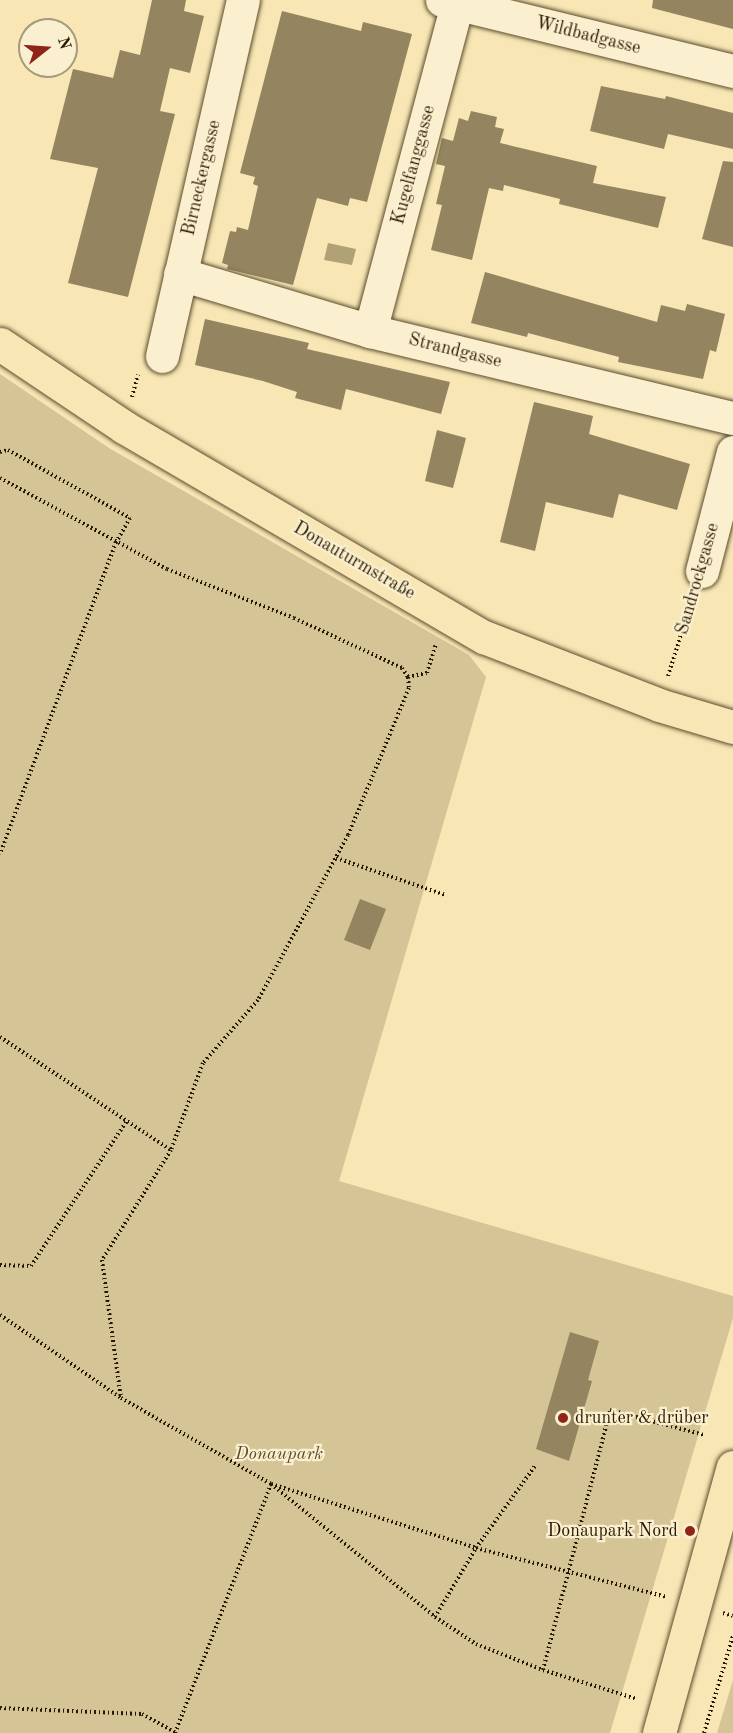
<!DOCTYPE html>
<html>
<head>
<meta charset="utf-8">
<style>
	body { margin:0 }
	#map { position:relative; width:733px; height:1733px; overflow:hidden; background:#f8e7b4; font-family:"Old Standard TT",serif }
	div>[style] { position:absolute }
	.green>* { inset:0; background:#d5c496 }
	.water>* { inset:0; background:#b1a177 }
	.building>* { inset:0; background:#94845f }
	.path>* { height:4px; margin-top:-2px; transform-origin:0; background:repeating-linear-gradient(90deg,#281802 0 1.5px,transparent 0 4.5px) }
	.roads { filter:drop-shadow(0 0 2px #5c4c2e) drop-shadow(0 0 2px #5c4c2e) }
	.minor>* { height:33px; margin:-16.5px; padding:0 16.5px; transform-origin:16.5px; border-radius:16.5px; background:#faefce }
	.major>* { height:33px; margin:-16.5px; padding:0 16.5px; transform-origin:16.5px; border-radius:16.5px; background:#f8e7b4 }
	.dots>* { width:16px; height:16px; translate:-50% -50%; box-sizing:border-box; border:3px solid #faefce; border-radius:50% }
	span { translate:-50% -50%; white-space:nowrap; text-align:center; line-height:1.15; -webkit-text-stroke:4.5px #faefce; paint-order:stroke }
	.street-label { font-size:18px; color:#281802 }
	.poi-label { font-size:18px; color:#281802 }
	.left { translate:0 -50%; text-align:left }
	.right { translate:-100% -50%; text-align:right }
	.park-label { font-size:18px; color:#5c4c2e; font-style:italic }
	.north { position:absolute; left:18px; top:18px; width:60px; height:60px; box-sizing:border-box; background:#faefce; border:2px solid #a6997c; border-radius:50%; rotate:73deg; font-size:16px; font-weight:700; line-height:24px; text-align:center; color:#281802 }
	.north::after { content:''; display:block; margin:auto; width:21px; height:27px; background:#8f2418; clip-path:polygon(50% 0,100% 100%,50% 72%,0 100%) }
</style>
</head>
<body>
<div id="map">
	<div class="green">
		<div style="clip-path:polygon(0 374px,109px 448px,469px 655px,486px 677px,339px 1181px,733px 1296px,733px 1318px,610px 1733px,0 1733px)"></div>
		<div style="clip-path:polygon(733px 1680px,733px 1733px,717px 1733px)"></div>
	</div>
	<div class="water">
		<div style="clip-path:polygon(328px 243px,356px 249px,352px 265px,324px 260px)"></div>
	</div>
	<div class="building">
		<div style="clip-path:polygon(152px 0,186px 0,184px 11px,204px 16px,190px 73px,170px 68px,160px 111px,175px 114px,128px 297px,68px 283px,98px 168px,50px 159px,73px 69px,113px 78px,120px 50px,140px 55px)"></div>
		<div style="clip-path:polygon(653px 0,733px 0,733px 29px,652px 8px)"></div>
		<div style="clip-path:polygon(282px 11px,361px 31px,363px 22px,412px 34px,367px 202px,350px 198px,348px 206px,317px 198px,293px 285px,227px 269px,228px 265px,222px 263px,230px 231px,236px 232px,237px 227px,248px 230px,258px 186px,253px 184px,255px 177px,240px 173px)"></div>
		<div style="clip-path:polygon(601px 86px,665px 99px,666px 96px,733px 113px,733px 149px,668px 134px,664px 149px,590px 131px)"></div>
		<div style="clip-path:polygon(471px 111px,497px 117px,495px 127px,504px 129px,500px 143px,597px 166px,593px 183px,666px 197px,658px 228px,559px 204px,560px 199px,504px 185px,503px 191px,489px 188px,472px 260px,431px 250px,442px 205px,436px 204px,445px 166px,436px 164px,442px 138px,453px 141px,459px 118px,468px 121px)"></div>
		<div style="clip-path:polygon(723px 161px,733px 162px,733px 247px,702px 239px)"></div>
		<div style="clip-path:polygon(485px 272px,657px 322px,661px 305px,685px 311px,687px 304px,725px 314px,716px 352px,710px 350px,703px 379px,618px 362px,619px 357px,528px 333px,527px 337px,471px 323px)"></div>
		<div style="clip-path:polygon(205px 319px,309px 343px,307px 349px,450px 382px,441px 414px,346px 389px,341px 410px,295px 398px,297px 392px,263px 381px,195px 365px)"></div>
		<div style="clip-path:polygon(534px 402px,593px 416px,589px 434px,690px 464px,677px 510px,619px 494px,613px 518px,546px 502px,535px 551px,500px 542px)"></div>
		<div style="clip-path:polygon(437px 430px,466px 438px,453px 488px,425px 481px)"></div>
		<div style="clip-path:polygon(360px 899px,386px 909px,370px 950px,344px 940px)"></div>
		<div style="clip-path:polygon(570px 1332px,599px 1341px,588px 1380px,592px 1381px,569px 1461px,536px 1449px)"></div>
	</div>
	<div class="path">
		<div style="left:132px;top:397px;width:23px;rotate:-75deg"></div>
		<div style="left:0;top:452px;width:8px;rotate:-14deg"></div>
		<div style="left:8px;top:450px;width:140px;rotate:29.1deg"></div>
		<div style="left:130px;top:518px;width:28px;rotate:120deg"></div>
		<div style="left:116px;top:542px;width:333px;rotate:110.4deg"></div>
		<div style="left:0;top:478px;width:190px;rotate:28.6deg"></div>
		<div style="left:167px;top:569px;width:136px;rotate:21.1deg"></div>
		<div style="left:294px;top:618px;width:119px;rotate:24.8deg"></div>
		<div style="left:402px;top:668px;width:11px;rotate:56deg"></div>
		<div style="left:408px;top:677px;width:11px;rotate:85deg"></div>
		<div style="left:409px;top:688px;width:159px;rotate:112.5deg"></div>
		<div style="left:348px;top:835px;width:188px;rotate:118.6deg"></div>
		<div style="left:258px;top:1000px;width:84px;rotate:131.1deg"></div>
		<div style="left:203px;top:1063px;width:93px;rotate:110.2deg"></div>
		<div style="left:171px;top:1150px;width:130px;rotate:122.1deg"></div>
		<div style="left:102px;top:1260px;width:139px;rotate:82.2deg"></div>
		<div style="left:668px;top:676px;width:80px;rotate:-72.5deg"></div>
		<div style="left:408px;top:677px;width:19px;rotate:-12deg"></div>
		<div style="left:427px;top:673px;width:30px;rotate:-73deg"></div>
		<div style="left:336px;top:858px;width:115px;rotate:18.7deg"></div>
		<div style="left:0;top:1037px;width:205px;rotate:33.5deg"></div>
		<div style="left:0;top:1265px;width:31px;rotate:2deg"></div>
		<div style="left:31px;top:1266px;width:173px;rotate:-56.6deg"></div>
		<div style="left:0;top:1315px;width:147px;rotate:34.4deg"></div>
		<div style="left:121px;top:1398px;width:173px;rotate:29.8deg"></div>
		<div style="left:271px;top:1484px;width:215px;rotate:17.3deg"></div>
		<div style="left:476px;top:1548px;width:197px;rotate:14.4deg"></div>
		<div style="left:723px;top:1613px;width:10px;rotate:17deg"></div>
		<div style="left:435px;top:1617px;width:80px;rotate:-59.3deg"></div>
		<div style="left:476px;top:1548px;width:101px;rotate:-54.3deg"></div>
		<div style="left:543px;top:1670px;width:98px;rotate:17.1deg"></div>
		<div style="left:0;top:1708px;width:142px;rotate:2.4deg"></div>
		<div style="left:142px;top:1714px;width:38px;rotate:29deg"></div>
		<div style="left:175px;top:1733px;width:267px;rotate:-68.9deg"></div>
		<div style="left:271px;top:1484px;width:211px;rotate:39deg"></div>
		<div style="left:435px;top:1617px;width:49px;rotate:33.4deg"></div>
		<div style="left:476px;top:1644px;width:72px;rotate:21.2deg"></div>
		<div style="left:543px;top:1670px;width:268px;rotate:-75.5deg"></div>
		<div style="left:610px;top:1410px;width:97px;rotate:14.9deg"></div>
		<div style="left:704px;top:1733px;width:101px;rotate:-73.4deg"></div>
	</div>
	<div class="roads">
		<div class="minor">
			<div style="left:442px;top:0;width:300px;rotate:13.7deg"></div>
			<div style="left:180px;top:274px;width:198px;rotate:16.7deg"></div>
			<div style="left:370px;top:331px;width:373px;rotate:13.5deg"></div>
			<div style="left:370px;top:331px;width:342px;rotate:-75.1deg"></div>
			<div style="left:162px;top:356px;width:365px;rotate:-77.2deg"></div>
			<div style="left:702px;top:571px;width:123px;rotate:-75.4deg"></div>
		</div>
		<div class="major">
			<div style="left:0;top:344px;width:149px;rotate:33.8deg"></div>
			<div style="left:124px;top:427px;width:417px;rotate:30.3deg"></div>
			<div style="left:484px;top:637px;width:188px;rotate:21.2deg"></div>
			<div style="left:659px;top:705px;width:77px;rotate:16.6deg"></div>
			<div style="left:659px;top:1733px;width:276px;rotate:-74.5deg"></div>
		</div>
	</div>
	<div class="dots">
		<div style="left:563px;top:1418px;background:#8f2418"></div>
		<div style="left:690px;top:1531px;background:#8f2418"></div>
	</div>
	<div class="street-label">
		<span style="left:588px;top:36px;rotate:14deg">Wildbadgasse</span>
		<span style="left:414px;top:165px;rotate:-75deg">Kugelfanggasse</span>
		<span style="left:202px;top:178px;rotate:-77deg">Birneckergasse</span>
		<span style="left:455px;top:351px;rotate:14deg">Strandgasse</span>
		<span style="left:354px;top:561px;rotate:30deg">Donauturmstraße</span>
		<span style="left:698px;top:579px;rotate:-74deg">Sandrockgasse</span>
	</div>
	<div class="poi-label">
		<span class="left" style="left:575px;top:1418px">drunter &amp; drüber</span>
		<span class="right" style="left:678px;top:1531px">Donaupark Nord</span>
	</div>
	<div class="park-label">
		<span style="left:279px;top:1454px">Donaupark</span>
	</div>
	<div class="north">N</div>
</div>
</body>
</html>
